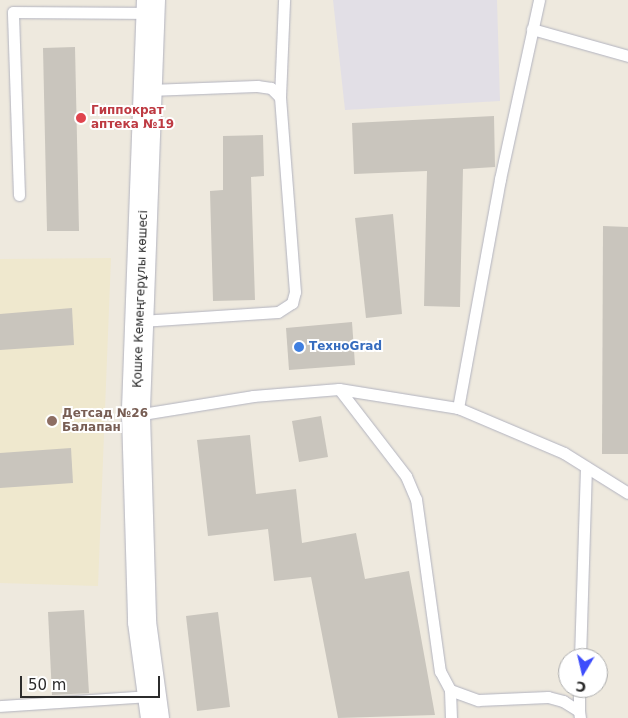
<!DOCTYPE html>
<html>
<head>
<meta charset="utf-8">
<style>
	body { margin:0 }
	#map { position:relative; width:628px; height:718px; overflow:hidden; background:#eee9de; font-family:"DejaVu Sans",sans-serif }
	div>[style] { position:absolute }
	.industrial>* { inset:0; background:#e2dfe6 }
	.education>* { inset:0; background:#efe8ce }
	.building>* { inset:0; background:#c9c5bd }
	.roads { filter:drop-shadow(0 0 1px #b2b3bf) drop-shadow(0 0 1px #b2b3bf) }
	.lane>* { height:11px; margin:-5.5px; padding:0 5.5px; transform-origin:5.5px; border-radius:5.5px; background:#fff }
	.secondary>* { height:28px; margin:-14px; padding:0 14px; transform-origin:14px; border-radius:14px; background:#fff }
	.dots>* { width:14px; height:14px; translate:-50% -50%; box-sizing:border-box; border:2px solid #fff; border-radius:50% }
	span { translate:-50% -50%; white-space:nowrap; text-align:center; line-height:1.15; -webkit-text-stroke:4px #fff; paint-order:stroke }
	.health-label { font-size:12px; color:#be3a42; font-weight:700 }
	.left { translate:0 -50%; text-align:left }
	.street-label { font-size:12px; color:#2c2c2c }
	.shop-label { font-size:12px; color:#366cbe; font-weight:700 }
	.education-label { font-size:12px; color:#785e54; font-weight:700 }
	.north { position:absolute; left:558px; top:648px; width:50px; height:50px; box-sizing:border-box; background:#fff; border:1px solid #ababab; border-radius:50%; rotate:189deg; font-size:14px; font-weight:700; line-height:20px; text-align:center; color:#2c2c2c }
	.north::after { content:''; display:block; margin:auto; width:18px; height:22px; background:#3d4cfc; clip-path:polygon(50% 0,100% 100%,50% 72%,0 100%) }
	.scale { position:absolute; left:20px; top:676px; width:140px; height:22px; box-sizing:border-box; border:2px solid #2c2c2c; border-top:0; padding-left:6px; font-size:15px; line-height:18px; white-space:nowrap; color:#2c2c2c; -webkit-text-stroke:4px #fff; paint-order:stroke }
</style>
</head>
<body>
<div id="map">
	<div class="industrial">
		<div style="clip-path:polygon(333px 0,497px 0,500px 101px,345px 110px)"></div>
	</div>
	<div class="education">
		<div style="clip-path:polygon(111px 258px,98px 586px,0 583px,0 259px)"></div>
	</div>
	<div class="building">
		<div style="clip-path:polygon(75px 47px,79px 231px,47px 231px,43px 48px)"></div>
		<div style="clip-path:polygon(494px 116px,495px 167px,463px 169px,460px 307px,424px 306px,427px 171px,354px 174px,352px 123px)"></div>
		<div style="clip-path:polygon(263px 135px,264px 176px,251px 177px,255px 300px,213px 301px,210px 191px,223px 190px,223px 136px)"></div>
		<div style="clip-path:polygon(393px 214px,402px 314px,366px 318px,355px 218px)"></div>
		<div style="clip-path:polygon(603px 226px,628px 227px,628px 454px,602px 454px)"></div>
		<div style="clip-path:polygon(72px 308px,74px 345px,0 350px,0 314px)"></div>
		<div style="clip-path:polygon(352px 322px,355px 365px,289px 370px,286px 328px)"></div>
		<div style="clip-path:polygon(321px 416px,328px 457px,299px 462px,292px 421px)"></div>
		<div style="clip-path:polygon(250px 435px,256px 494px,296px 489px,302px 543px,356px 533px,365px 579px,409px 571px,435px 715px,338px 718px,311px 577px,274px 581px,268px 529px,208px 536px,197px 440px)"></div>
		<div style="clip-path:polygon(71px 448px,73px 483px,0 488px,0 453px)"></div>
		<div style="clip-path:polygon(84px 610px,89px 693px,52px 695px,48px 612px)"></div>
		<div style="clip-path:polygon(218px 612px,230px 707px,197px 711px,186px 616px)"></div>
	</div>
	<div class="roads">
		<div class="lane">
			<div style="left:532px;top:29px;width:100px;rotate:15.7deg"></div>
			<div style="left:280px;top:97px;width:97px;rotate:-87.6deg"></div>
			<div style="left:19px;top:195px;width:183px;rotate:-91.9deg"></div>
			<div style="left:13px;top:12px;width:138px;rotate:0.4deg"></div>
			<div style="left:141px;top:321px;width:137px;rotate:-3.8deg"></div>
			<div style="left:278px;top:312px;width:17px;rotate:-33deg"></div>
			<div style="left:292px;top:303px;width:11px;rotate:-75deg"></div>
			<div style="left:295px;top:292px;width:196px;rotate:-94.4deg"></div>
			<div style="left:280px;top:97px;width:13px;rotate:-135deg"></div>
			<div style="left:271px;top:88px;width:14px;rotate:-172deg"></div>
			<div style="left:257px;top:86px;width:109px;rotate:177.9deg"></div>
			<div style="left:339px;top:389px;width:110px;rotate:52.4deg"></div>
			<div style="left:406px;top:476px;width:25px;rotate:67deg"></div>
			<div style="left:416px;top:499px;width:174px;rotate:82.1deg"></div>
			<div style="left:440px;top:671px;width:21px;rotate:62deg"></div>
			<div style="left:450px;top:690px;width:30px;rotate:20deg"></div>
			<div style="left:478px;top:700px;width:70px;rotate:-2.5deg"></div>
			<div style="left:548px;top:697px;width:16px;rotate:15deg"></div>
			<div style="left:563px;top:701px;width:19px;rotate:32deg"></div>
			<div style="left:579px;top:711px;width:7px;rotate:82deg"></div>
			<div style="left:458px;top:408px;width:233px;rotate:-79.6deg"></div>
			<div style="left:500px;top:179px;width:183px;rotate:-77.7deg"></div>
			<div style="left:136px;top:415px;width:119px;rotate:-9.2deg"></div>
			<div style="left:253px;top:396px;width:86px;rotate:-4.7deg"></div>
			<div style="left:339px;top:389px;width:121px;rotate:9.1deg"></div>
			<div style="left:458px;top:408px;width:115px;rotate:23deg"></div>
			<div style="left:564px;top:453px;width:75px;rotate:32deg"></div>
			<div style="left:580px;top:658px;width:191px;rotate:-88.2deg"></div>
			<div style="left:450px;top:690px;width:28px;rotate:88deg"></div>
			<div style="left:0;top:706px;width:152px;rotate:-3.8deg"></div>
			<div style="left:579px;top:711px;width:23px;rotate:-90deg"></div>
		</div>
		<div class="secondary">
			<div style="left:151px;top:0;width:415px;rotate:92.1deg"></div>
			<div style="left:136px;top:415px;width:207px;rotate:88.3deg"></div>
			<div style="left:142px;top:622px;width:97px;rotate:82.3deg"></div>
		</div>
	</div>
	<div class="dots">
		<div style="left:81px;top:118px;background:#e0444e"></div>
		<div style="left:299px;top:347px;background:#3f7fe0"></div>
		<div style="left:52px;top:421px;background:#8d6e63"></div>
	</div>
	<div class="health-label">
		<span class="left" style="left:91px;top:118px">Гиппократ<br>аптека №19</span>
	</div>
	<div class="street-label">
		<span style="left:141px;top:299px;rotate:-88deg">Қошке Кемеңгерұлы көшесі</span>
	</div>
	<div class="shop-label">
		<span class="left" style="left:309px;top:347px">ТехноGrad</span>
	</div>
	<div class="education-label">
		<span class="left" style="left:62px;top:421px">Детсад №26<br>Балапан</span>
	</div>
	<div class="north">С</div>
	<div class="scale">50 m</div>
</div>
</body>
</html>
